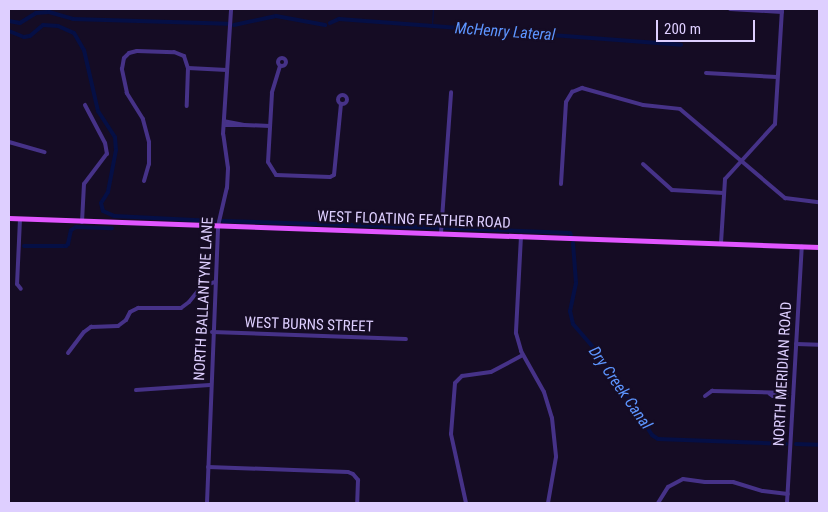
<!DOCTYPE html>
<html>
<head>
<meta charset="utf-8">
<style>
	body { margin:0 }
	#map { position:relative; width:828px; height:512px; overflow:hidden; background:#150c24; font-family:"Roboto Condensed",sans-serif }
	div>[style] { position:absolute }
	.stream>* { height:1px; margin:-0.5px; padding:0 0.5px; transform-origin:0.5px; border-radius:0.5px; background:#050f45 }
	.canal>* { height:4px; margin:-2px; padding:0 2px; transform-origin:2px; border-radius:2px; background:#050f45 }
	.minor>* { height:4px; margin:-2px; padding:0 2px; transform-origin:2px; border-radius:2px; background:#463288 }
	.minor>.ring { margin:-2px; padding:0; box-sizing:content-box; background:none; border:4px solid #463288; border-radius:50% }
	.major>* { height:5px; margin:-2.5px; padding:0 2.5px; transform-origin:2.5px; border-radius:2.5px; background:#e156ff }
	span { translate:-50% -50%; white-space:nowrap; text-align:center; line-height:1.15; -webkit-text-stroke:4.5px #150c24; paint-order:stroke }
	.street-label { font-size:15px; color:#decfff }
	.water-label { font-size:16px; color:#5d95ff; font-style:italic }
	.frame { position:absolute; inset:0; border:10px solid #decfff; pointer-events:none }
	.scale { position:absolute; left:656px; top:20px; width:99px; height:22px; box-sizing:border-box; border:2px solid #decfff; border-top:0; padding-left:6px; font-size:15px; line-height:18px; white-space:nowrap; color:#decfff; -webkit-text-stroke:4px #150c24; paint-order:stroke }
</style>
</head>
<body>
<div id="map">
	<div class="stream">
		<div style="left:432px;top:26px;width:17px;rotate:-87deg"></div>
	</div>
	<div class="canal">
		<div style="left:9px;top:21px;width:11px;rotate:10deg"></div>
		<div style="left:20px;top:23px;width:19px;rotate:-32deg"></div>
		<div style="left:36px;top:13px;width:13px;rotate:-4deg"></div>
		<div style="left:49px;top:12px;width:25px;rotate:16deg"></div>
		<div style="left:73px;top:19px;width:155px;rotate:1.8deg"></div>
		<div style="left:330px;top:23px;width:10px;rotate:-24deg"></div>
		<div style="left:339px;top:19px;width:343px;rotate:4.3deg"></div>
		<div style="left:234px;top:25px;width:43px;rotate:-12.1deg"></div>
		<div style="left:276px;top:16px;width:50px;rotate:10.4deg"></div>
		<div style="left:9px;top:31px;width:16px;rotate:22deg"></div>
		<div style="left:24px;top:37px;width:6px;rotate:-9deg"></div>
		<div style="left:30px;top:36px;width:17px;rotate:-40deg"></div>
		<div style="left:43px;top:25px;width:15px;rotate:4deg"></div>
		<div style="left:58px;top:26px;width:17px;rotate:24deg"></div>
		<div style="left:74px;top:33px;width:20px;rotate:60deg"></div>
		<div style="left:84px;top:50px;width:63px;rotate:77.1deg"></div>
		<div style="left:98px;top:111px;width:31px;rotate:57deg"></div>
		<div style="left:115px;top:137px;width:13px;rotate:86deg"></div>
		<div style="left:116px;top:150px;width:43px;rotate:100.8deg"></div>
		<div style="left:108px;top:192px;width:13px;rotate:122deg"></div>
		<div style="left:101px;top:203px;width:8px;rotate:76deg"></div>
		<div style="left:103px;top:211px;width:12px;rotate:24deg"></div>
		<div style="left:114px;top:216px;width:100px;rotate:2.9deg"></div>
		<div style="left:223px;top:221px;width:217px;rotate:1.8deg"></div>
		<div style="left:445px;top:228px;width:125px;rotate:2.3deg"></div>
		<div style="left:570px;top:233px;width:2px;rotate:63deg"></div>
		<div style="left:573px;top:243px;width:40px;rotate:85.7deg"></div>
		<div style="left:576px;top:283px;width:29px;rotate:102deg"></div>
		<div style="left:570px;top:311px;width:13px;rotate:77deg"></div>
		<div style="left:573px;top:324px;width:49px;rotate:49.1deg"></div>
		<div style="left:605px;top:361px;width:88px;rotate:57.6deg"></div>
		<div style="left:652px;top:435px;width:7px;rotate:34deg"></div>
		<div style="left:658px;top:439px;width:128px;rotate:2.2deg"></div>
		<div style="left:24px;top:246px;width:42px"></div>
		<div style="left:66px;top:246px;width:3px;rotate:-45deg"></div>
		<div style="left:68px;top:244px;width:14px;rotate:-78deg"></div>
		<div style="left:71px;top:230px;width:6px;rotate:-31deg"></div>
		<div style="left:76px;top:227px;width:36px;rotate:2deg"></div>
		<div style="left:796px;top:444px;width:23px;rotate:2deg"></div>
	</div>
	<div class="minor">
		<div style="left:730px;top:9px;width:52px;rotate:3.3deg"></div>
		<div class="ring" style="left:278px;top:58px;width:4px;height:4px"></div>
		<div style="left:280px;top:66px;width:28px;rotate:107deg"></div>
		<div style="left:272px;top:93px;width:69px;rotate:93.3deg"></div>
		<div style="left:268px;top:162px;width:15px;rotate:58deg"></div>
		<div style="left:276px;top:175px;width:54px;rotate:2.1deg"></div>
		<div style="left:330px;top:177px;width:4px;rotate:-27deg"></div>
		<div style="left:334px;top:175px;width:71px;rotate:-84.4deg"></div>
		<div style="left:188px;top:68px;width:39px;rotate:3deg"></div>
		<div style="left:706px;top:73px;width:71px;rotate:3.2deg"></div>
		<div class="ring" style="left:337.5px;top:94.5px;width:5px;height:5px"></div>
		<div style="left:224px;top:125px;width:20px"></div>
		<div style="left:244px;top:125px;width:20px;rotate:-169deg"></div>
		<div style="left:244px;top:125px;width:26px;rotate:2deg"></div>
		<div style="left:9px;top:142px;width:37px;rotate:16deg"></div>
		<div style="left:643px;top:164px;width:39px;rotate:42deg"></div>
		<div style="left:672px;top:190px;width:52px;rotate:3.3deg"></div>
		<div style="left:144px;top:181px;width:18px;rotate:-74deg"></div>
		<div style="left:149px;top:164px;width:22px;rotate:-90deg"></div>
		<div style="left:149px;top:142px;width:24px;rotate:-105deg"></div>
		<div style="left:143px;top:119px;width:31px;rotate:-122deg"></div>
		<div style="left:127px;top:93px;width:25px;rotate:-102deg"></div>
		<div style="left:122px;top:69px;width:11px;rotate:-80deg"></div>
		<div style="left:124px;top:58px;width:7px;rotate:-45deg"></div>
		<div style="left:129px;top:53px;width:8px;rotate:-14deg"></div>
		<div style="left:137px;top:51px;width:37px;rotate:2deg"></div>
		<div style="left:174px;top:52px;width:11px;rotate:22deg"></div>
		<div style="left:184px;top:56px;width:13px;rotate:72deg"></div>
		<div style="left:188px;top:68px;width:38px;rotate:92deg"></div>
		<div style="left:561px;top:184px;width:82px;rotate:-86.5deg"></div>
		<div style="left:566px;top:102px;width:12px;rotate:-59deg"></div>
		<div style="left:572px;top:92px;width:11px;rotate:-22deg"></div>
		<div style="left:582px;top:88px;width:63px;rotate:15.6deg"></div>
		<div style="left:643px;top:105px;width:37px;rotate:6deg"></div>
		<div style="left:680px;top:109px;width:138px;rotate:40.3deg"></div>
		<div style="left:785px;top:198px;width:34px;rotate:7deg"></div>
		<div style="left:20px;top:219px;width:65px;rotate:92.6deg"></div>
		<div style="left:17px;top:284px;width:6px;rotate:51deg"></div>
		<div style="left:82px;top:222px;width:38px;rotate:-87deg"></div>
		<div style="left:84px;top:184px;width:38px;rotate:-53deg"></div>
		<div style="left:107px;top:154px;width:11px;rotate:-100deg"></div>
		<div style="left:105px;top:143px;width:43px;rotate:-117.8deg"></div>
		<div style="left:441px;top:233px;width:141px;rotate:-85.9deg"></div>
		<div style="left:521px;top:236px;width:97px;rotate:93deg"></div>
		<div style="left:516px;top:333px;width:19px;rotate:74deg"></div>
		<div style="left:521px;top:351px;width:47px;rotate:60.7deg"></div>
		<div style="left:544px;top:392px;width:27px;rotate:73deg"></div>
		<div style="left:552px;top:418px;width:39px;rotate:84deg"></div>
		<div style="left:556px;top:457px;width:47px;rotate:99.9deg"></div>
		<div style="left:721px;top:243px;width:64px;rotate:-86.4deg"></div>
		<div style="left:725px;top:179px;width:74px;rotate:-47.7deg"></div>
		<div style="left:775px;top:124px;width:115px;rotate:-86.5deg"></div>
		<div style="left:212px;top:332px;width:194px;rotate:2.1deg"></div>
		<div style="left:796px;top:344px;width:23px;rotate:2deg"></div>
		<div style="left:68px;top:353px;width:26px;rotate:-53deg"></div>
		<div style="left:84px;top:332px;width:9px;rotate:-36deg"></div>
		<div style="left:91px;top:327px;width:27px;rotate:-2deg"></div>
		<div style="left:118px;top:326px;width:10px;rotate:-37deg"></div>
		<div style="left:126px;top:320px;width:9px;rotate:-63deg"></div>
		<div style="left:130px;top:312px;width:9px;rotate:-27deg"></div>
		<div style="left:138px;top:308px;width:43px"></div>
		<div style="left:181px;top:308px;width:10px;rotate:-37deg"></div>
		<div style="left:189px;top:302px;width:21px;rotate:-51deg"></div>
		<div style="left:202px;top:286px;width:14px;rotate:-17deg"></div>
		<div style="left:136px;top:390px;width:74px;rotate:-3.9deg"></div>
		<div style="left:705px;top:396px;width:9px;rotate:-36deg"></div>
		<div style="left:712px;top:391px;width:74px;rotate:1.5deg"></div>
		<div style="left:786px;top:393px;width:2px;rotate:63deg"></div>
		<div style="left:787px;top:395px;width:14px;rotate:176deg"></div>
		<div style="left:773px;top:396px;width:4px;rotate:-146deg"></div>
		<div style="left:208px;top:467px;width:140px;rotate:2deg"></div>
		<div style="left:348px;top:472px;width:5px;rotate:22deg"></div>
		<div style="left:353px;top:474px;width:8px;rotate:50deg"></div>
		<div style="left:358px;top:480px;width:23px;rotate:92deg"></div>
		<div style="left:207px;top:503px;width:277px;rotate:-87.7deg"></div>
		<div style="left:218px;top:226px;width:39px;rotate:-77deg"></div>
		<div style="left:227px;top:188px;width:20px;rotate:-87deg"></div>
		<div style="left:228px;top:168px;width:34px;rotate:-98deg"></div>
		<div style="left:223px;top:134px;width:125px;rotate:-86.3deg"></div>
		<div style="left:466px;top:503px;width:71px;rotate:-102.3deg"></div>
		<div style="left:451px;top:434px;width:51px;rotate:-85.5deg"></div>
		<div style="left:455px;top:383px;width:10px;rotate:-45deg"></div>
		<div style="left:462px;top:376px;width:29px;rotate:-8deg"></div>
		<div style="left:491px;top:372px;width:36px;rotate:-28deg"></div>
		<div style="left:658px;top:503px;width:19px;rotate:-58deg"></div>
		<div style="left:668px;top:487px;width:17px;rotate:-28deg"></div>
		<div style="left:683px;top:479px;width:22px;rotate:8deg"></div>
		<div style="left:705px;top:482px;width:28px"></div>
		<div style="left:733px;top:482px;width:31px;rotate:17deg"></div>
		<div style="left:763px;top:491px;width:25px;rotate:7deg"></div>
		<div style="left:787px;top:503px;width:257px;rotate:-86.7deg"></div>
	</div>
	<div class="major">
		<div style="left:9px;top:218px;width:811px;rotate:2.05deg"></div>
	</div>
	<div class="street-label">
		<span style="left:414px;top:220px;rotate:2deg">WEST FLOATING FEATHER ROAD</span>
		<span style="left:204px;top:299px;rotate:-87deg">NORTH BALLANTYNE LANE</span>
		<span style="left:309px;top:325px;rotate:2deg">WEST BURNS STREET</span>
		<span style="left:783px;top:374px;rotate:-87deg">NORTH MERIDIAN ROAD</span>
	</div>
	<div class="water-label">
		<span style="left:505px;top:32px;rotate:4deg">McHenry Lateral</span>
		<span style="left:620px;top:388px;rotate:55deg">Dry Creek Canal</span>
	</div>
	<div class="frame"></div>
	<div class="scale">200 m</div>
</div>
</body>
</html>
